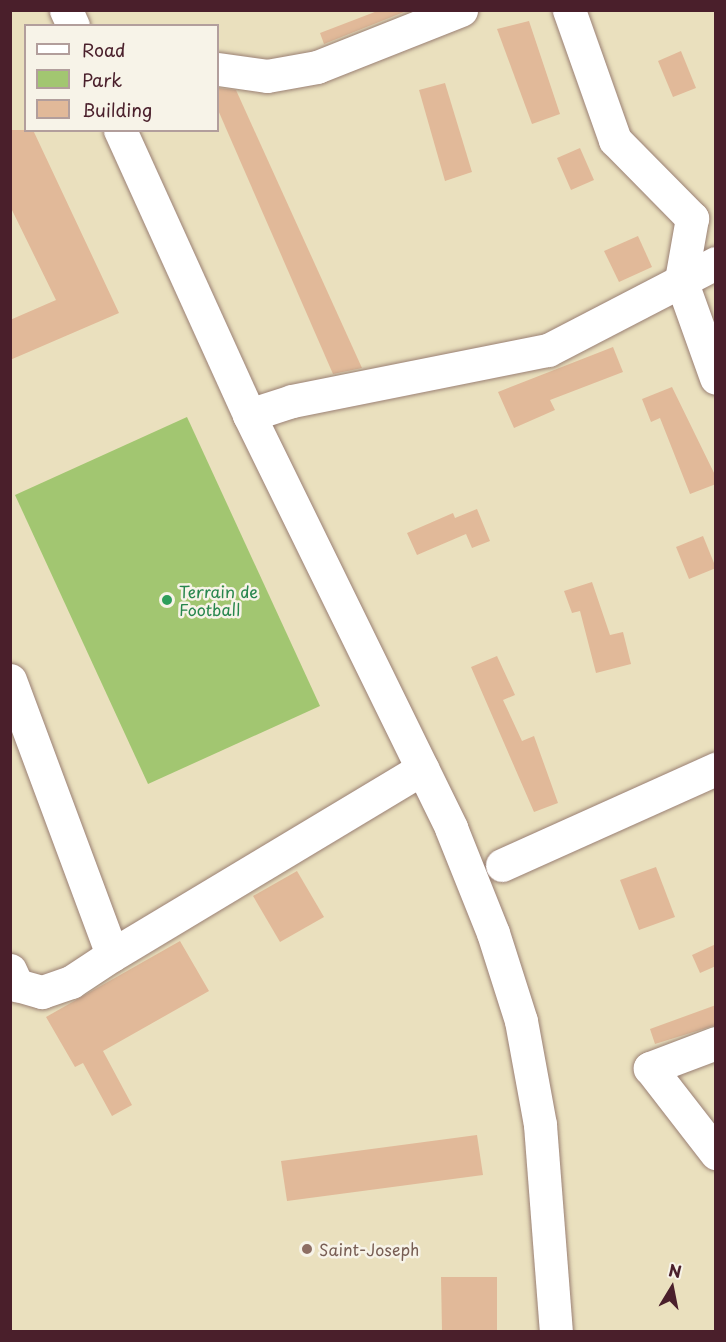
<!DOCTYPE html>
<html>
<head>
<meta charset="utf-8">
<style>
	body { margin:0 }
	#map { position:relative; width:726px; height:1342px; overflow:hidden; background:#eae0be; font-family:"Playpen Sans",sans-serif }
	div>[style] { position:absolute }
	.green>* { inset:0; background:#a2c671 }
	.building>* { inset:0; background:#e1b999 }
	.roads { filter:drop-shadow(0 0 2px #9a8074) drop-shadow(0 0 2px #9a8074) }
	.minor>* { height:33px; margin:-16.5px; padding:0 16.5px; transform-origin:16.5px; border-radius:16.5px; background:#fff }
	.dots>* { width:16px; height:16px; translate:-50% -50%; box-sizing:border-box; border:3px solid #f7f3e8; border-radius:50% }
	span { translate:-50% -50%; white-space:nowrap; text-align:center; line-height:1.15; -webkit-text-stroke:5px #f7f3e8; paint-order:stroke }
	.leisure-label { font-size:16px; color:#27864d }
	.left { translate:0 -50%; text-align:left }
	.education-label { font-size:16px; color:#785e54 }
	.frame { position:absolute; inset:0; border:12px solid #4a1f2b; pointer-events:none }
	.legend { position:absolute; left:24px; top:24px; width:195px; height:108px; box-sizing:border-box; background:#f7f3e8; border:2px solid #b29e9c; margin:0; padding:8px 10px; list-style:none; font-size:18px; color:#4a1f2b }
	.legend li { display:flex; align-items:center; gap:12px; height:30px }
	.legend b { width:30px; border:2px solid #b29e9c }
	.north { position:absolute; left:642px; top:1258px; width:60px; height:60px; -webkit-text-stroke:4px #f7f3e8; paint-order:stroke; rotate:10deg; font-size:16px; font-weight:700; line-height:24px; text-align:center; color:#4a1f2b }
	.north::after { content:''; display:block; margin:auto; width:21px; height:27px; background:#4a1f2b; clip-path:polygon(50% 0,100% 100%,50% 72%,0 100%) }
</style>
</head>
<body>
<div id="map">
	<div class="green">
		<div style="clip-path:polygon(187px 417px,320px 706px,148px 784px,15px 495px)"></div>
	</div>
	<div class="building">
		<div style="clip-path:polygon(380px 10px,409px 10px,324px 44px,320px 33px)"></div>
		<div style="clip-path:polygon(529px 21px,560px 114px,532px 124px,497px 29px)"></div>
		<div style="clip-path:polygon(681px 51px,696px 88px,673px 97px,658px 61px)"></div>
		<div style="clip-path:polygon(445px 83px,472px 172px,445px 181px,419px 90px)"></div>
		<div style="clip-path:polygon(218px 88px,236px 90px,362px 368px,333px 374px,218px 110px)"></div>
		<div style="clip-path:polygon(10px 130px,33px 130px,119px 313px,10px 360px,10px 320px,56px 300px,10px 206px)"></div>
		<div style="clip-path:polygon(580px 148px,594px 180px,571px 190px,557px 158px)"></div>
		<div style="clip-path:polygon(638px 236px,652px 267px,619px 282px,604px 251px)"></div>
		<div style="clip-path:polygon(613px 347px,623px 372px,550px 400px,555px 410px,514px 428px,498px 392px)"></div>
		<div style="clip-path:polygon(672px 387px,716px 477px,716px 484px,690px 494px,660px 418px,651px 422px,642px 399px)"></div>
		<div style="clip-path:polygon(477px 509px,490px 541px,472px 548px,466px 534px,417px 555px,407px 533px,453px 513px,455px 518px)"></div>
		<div style="clip-path:polygon(703px 536px,716px 568px,689px 579px,676px 547px)"></div>
		<div style="clip-path:polygon(592px 582px,610px 635px,623px 632px,631px 664px,596px 673px,580px 611px,572px 613px,564px 591px)"></div>
		<div style="clip-path:polygon(497px 656px,515px 695px,503px 700px,522px 741px,534px 736px,558px 803px,534px 812px,471px 667px)"></div>
		<div style="clip-path:polygon(656px 867px,675px 917px,639px 930px,620px 880px)"></div>
		<div style="clip-path:polygon(297px 871px,324px 917px,280px 942px,253px 896px)"></div>
		<div style="clip-path:polygon(180px 941px,209px 991px,103px 1051px,132px 1105px,112px 1116px,83px 1063px,75px 1067px,46px 1017px)"></div>
		<div style="clip-path:polygon(716px 944px,716px 966px,700px 973px,692px 955px)"></div>
		<div style="clip-path:polygon(716px 1005px,716px 1025px,655px 1044px,650px 1029px)"></div>
		<div style="clip-path:polygon(477px 1135px,483px 1175px,287px 1201px,281px 1161px)"></div>
		<div style="clip-path:polygon(441px 1277px,497px 1277px,497px 1332px,442px 1332px)"></div>
	</div>
	<div class="roads">
		<div class="minor">
			<div style="left:66px;top:10px;width:17px;rotate:66deg"></div>
			<div style="left:569px;top:10px;width:138px;rotate:70.5deg"></div>
			<div style="left:615px;top:140px;width:110px;rotate:45.4deg"></div>
			<div style="left:692px;top:218px;width:63px;rotate:100.1deg"></div>
			<div style="left:681px;top:280px;width:104px;rotate:70.3deg"></div>
			<div style="left:218px;top:69px;width:49px;rotate:8.1deg"></div>
			<div style="left:267px;top:76px;width:51px;rotate:-10.2deg"></div>
			<div style="left:317px;top:67px;width:155px;rotate:-21.6deg"></div>
			<div style="left:120px;top:130px;width:313px;rotate:65.6deg"></div>
			<div style="left:249px;top:415px;width:460px;rotate:63.9deg"></div>
			<div style="left:451px;top:828px;width:113px;rotate:68.2deg"></div>
			<div style="left:493px;top:933px;width:92px;rotate:72.3deg"></div>
			<div style="left:521px;top:1021px;width:106px;rotate:79.6deg"></div>
			<div style="left:540px;top:1125px;width:208px;rotate:85.6deg"></div>
			<div style="left:249px;top:415px;width:45px;rotate:-18deg"></div>
			<div style="left:292px;top:401px;width:261px;rotate:-11.3deg"></div>
			<div style="left:548px;top:350px;width:189px;rotate:-27.4deg"></div>
			<div style="left:10px;top:680px;width:293px;rotate:69.6deg"></div>
			<div style="left:112px;top:955px;width:362px;rotate:-31deg"></div>
			<div style="left:502px;top:865px;width:235px;rotate:-24.2deg"></div>
			<div style="left:10px;top:970px;width:17px;rotate:65deg"></div>
			<div style="left:17px;top:985px;width:26px;rotate:16deg"></div>
			<div style="left:42px;top:992px;width:31px;rotate:-19deg"></div>
			<div style="left:71px;top:982px;width:49px;rotate:-33.4deg"></div>
			<div style="left:716px;top:1043px;width:71px;rotate:159.3deg"></div>
			<div style="left:650px;top:1068px;width:108px;rotate:52.2deg"></div>
		</div>
	</div>
	<div class="dots">
		<div style="left:167px;top:600px;background:#2e9e5b"></div>
		<div style="left:307px;top:1249px;background:#8d6e63"></div>
	</div>
	<div class="leisure-label">
		<span class="left" style="left:179px;top:600px">Terrain de<br>Football</span>
	</div>
	<div class="education-label">
		<span class="left" style="left:319px;top:1249px">Saint-Joseph</span>
	</div>
	<div class="frame"></div>
	<ul class="legend">
	<li><b style="height:8px;background:#fff"></b>Road</li>
	<li><b style="height:16px;background:#a2c671"></b>Park</li>
	<li><b style="height:16px;background:#e1b999"></b>Building</li>
	</ul>
	<div class="north">N</div>
</div>
</body>
</html>
